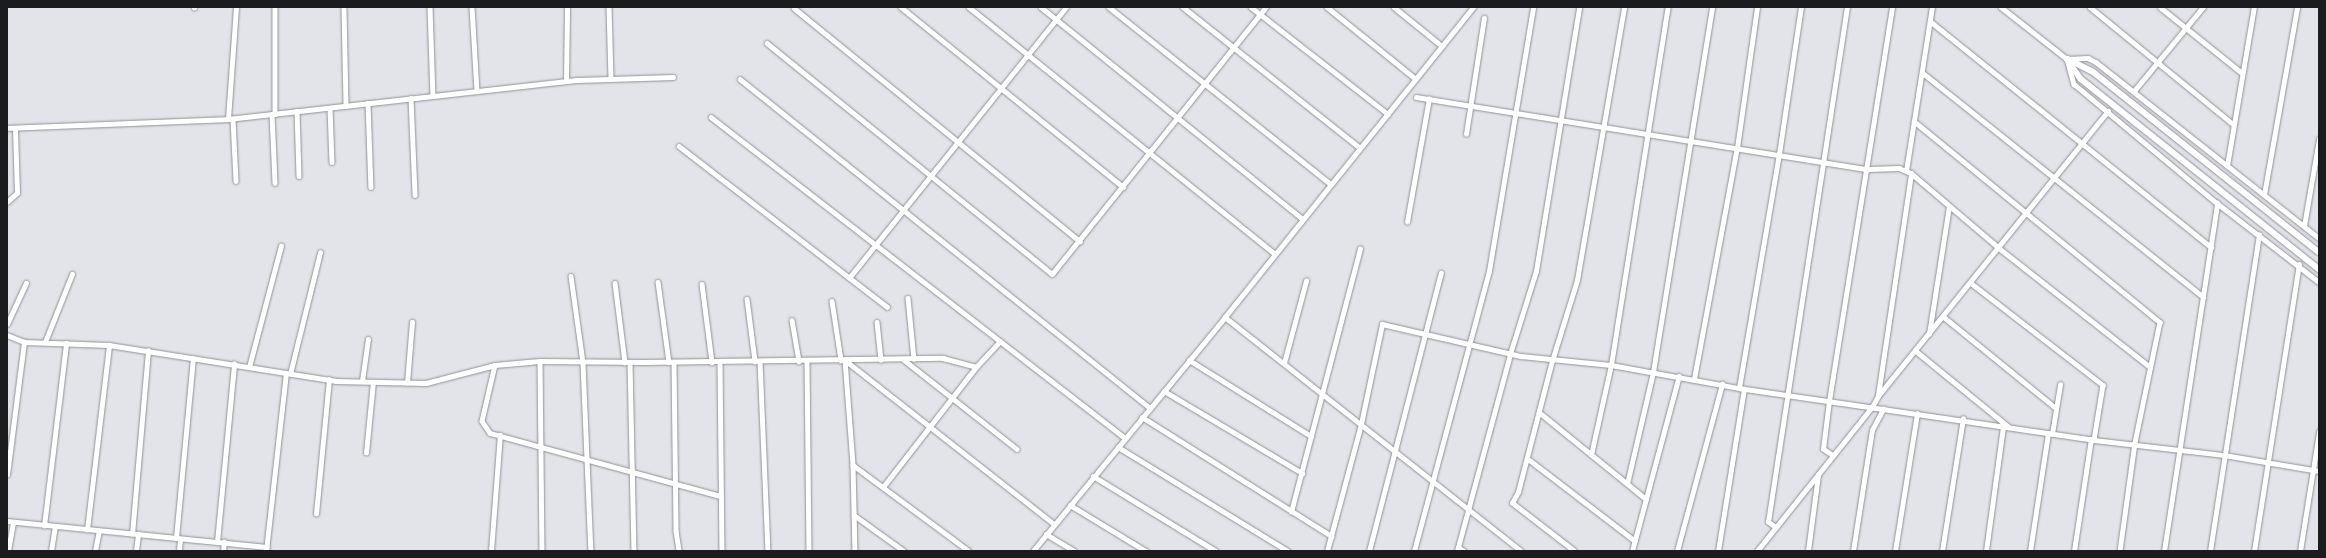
<!DOCTYPE html>
<html>
<head>
<meta charset="utf-8">
<style>
	body { margin:0 }
	#map { position:relative; width:2326px; height:558px; overflow:hidden; background:#e3e4e9; font-family:Manrope,sans-serif }
	div>[style] { position:absolute }
	.roads { filter:drop-shadow(0 0 1px #919297) drop-shadow(0 0 1px #919297) }
	.minor>* { height:4.5px; margin:-2.25px; padding:0 2.25px; transform-origin:2.25px; border-radius:2.25px; background:#fff }
	.tertiary>* { height:5.5px; margin:-2.75px; padding:0 2.75px; transform-origin:2.75px; border-radius:2.75px; background:#fff }
	span { translate:-50% -50%; white-space:nowrap; text-align:center; line-height:1.15; -webkit-text-stroke:4px #f0f1f6; paint-order:stroke }
	.frame { position:absolute; inset:0; border:8px solid #1b1c1e; pointer-events:none }
</style>
</head>
<body>
<div id="map">
	<div class="roads">
		<div class="minor">
			<div style="left:275px;top:7px;width:107px;rotate:90deg"></div>
			<div style="left:430px;top:7px;width:89px;rotate:88.1deg"></div>
			<div style="left:472px;top:7px;width:84px;rotate:86.6deg"></div>
			<div style="left:609px;top:7px;width:72px;rotate:88.4deg"></div>
			<div style="left:901px;top:7px;width:286px;rotate:39deg"></div>
			<div style="left:969px;top:7px;width:393px;rotate:38.9deg"></div>
			<div style="left:1041px;top:7px;width:337px;rotate:39deg"></div>
			<div style="left:1109px;top:7px;width:284px;rotate:38.6deg"></div>
			<div style="left:1183px;top:7px;width:226px;rotate:38.5deg"></div>
			<div style="left:1251px;top:7px;width:174px;rotate:38deg"></div>
			<div style="left:1327px;top:7px;width:114px;rotate:39deg"></div>
			<div style="left:1394px;top:7px;width:62px;rotate:39.1deg"></div>
			<div style="left:2001px;top:7px;width:84px;rotate:38.2deg"></div>
			<div style="left:2067px;top:59px;width:21px;rotate:-3deg"></div>
			<div style="left:2088px;top:58px;width:9px;rotate:27deg"></div>
			<div style="left:2096px;top:62px;width:284px;rotate:38.3deg"></div>
			<div style="left:2090px;top:7px;width:185px;rotate:39.3deg"></div>
			<div style="left:2160px;top:7px;width:105px;rotate:38.8deg"></div>
			<div style="left:194px;top:8px;width:1px;rotate:-90deg"></div>
			<div style="left:344px;top:8px;width:98px;rotate:88.8deg"></div>
			<div style="left:794px;top:8px;width:369px;rotate:39.2deg"></div>
			<div style="left:1930px;top:21px;width:361px;rotate:38.8deg"></div>
			<div style="left:767px;top:43px;width:367px;rotate:39deg"></div>
			<div style="left:1052px;top:274px;width:342px;rotate:-51.3deg"></div>
			<div style="left:2068px;top:62px;width:23px;rotate:75deg"></div>
			<div style="left:2074px;top:84px;width:186px;rotate:39.8deg"></div>
			<div style="left:2217px;top:203px;width:129px;rotate:37.8deg"></div>
			<div style="left:1923px;top:73px;width:359px;rotate:38.6deg"></div>
			<div style="left:740px;top:79px;width:526px;rotate:38.74deg"></div>
			<div style="left:566px;top:81px;width:74px;rotate:-89.2deg"></div>
			<div style="left:2134px;top:91px;width:109px;rotate:-50.6deg"></div>
			<div style="left:1416px;top:97px;width:458px;rotate:9.1deg"></div>
			<div style="left:1868px;top:169px;width:31px;rotate:-2deg"></div>
			<div style="left:1899px;top:168px;width:13px;rotate:23deg"></div>
			<div style="left:1911px;top:173px;width:116px;rotate:40.4deg"></div>
			<div style="left:1999px;top:248px;width:192px;rotate:38.2deg"></div>
			<div style="left:411px;top:98px;width:97px;rotate:87.6deg"></div>
			<div style="left:368px;top:103px;width:84px;rotate:88deg"></div>
			<div style="left:330px;top:108px;width:54px;rotate:87.9deg"></div>
			<div style="left:297px;top:111px;width:65px;rotate:88.2deg"></div>
			<div style="left:272px;top:114px;width:69px;rotate:87.5deg"></div>
			<div style="left:711px;top:117px;width:524px;rotate:37.79deg"></div>
			<div style="left:228px;top:119px;width:112px;rotate:-85.9deg"></div>
			<div style="left:233px;top:119px;width:62px;rotate:87.2deg"></div>
			<div style="left:1914px;top:121px;width:318px;rotate:39.3deg"></div>
			<div style="left:2160px;top:322px;width:124px;rotate:101.7deg"></div>
			<div style="left:2135px;top:443px;width:109px;rotate:97.9deg"></div>
			<div style="left:7px;top:128px;width:221px;rotate:-2.3deg"></div>
			<div style="left:228px;top:119px;width:352px;rotate:-6.4deg"></div>
			<div style="left:578px;top:80px;width:95px;rotate:-1.8deg"></div>
			<div style="left:1466px;top:134px;width:117px;rotate:-81.2deg"></div>
			<div style="left:679px;top:146px;width:263px;rotate:37.7deg"></div>
			<div style="left:2227px;top:166px;width:161px;rotate:-80.4deg"></div>
			<div style="left:1906px;top:171px;width:166px;rotate:-81deg"></div>
			<div style="left:2264px;top:195px;width:191px;rotate:-80deg"></div>
			<div style="left:7px;top:202px;width:13px;rotate:-42deg"></div>
			<div style="left:17px;top:193px;width:64px;rotate:-91.8deg"></div>
			<div style="left:1407px;top:222px;width:125px;rotate:-79.9deg"></div>
			<div style="left:2304px;top:226px;width:88px;rotate:-80.2deg"></div>
			<div style="left:571px;top:276px;width:88px;rotate:82.1deg"></div>
			<div style="left:583px;top:363px;width:188px;rotate:87.6deg"></div>
			<div style="left:849px;top:278px;width:347px;rotate:-51.3deg"></div>
			<div style="left:658px;top:282px;width:81px;rotate:82.2deg"></div>
			<div style="left:615px;top:283px;width:80px;rotate:82.8deg"></div>
			<div style="left:1971px;top:283px;width:167px;rotate:37.7deg"></div>
			<div style="left:2103px;top:385px;width:56px;rotate:99.3deg"></div>
			<div style="left:702px;top:284px;width:79px;rotate:82.7deg"></div>
			<div style="left:908px;top:298px;width:61px;rotate:84.4deg"></div>
			<div style="left:747px;top:299px;width:63px;rotate:82.6deg"></div>
			<div style="left:832px;top:301px;width:60px;rotate:81.3deg"></div>
			<div style="left:1225px;top:317px;width:377px;rotate:38.3deg"></div>
			<div style="left:1944px;top:317px;width:144px;rotate:39.1deg"></div>
			<div style="left:792px;top:320px;width:42px;rotate:80.3deg"></div>
			<div style="left:877px;top:322px;width:38px;rotate:84deg"></div>
			<div style="left:7px;top:324px;width:45px;rotate:-65.1deg"></div>
			<div style="left:1929px;top:334px;width:129px;rotate:-81.1deg"></div>
			<div style="left:7px;top:335px;width:18px;rotate:22deg"></div>
			<div style="left:24px;top:342px;width:85px;rotate:2deg"></div>
			<div style="left:109px;top:345px;width:230px;rotate:9deg"></div>
			<div style="left:336px;top:381px;width:90px;rotate:1.3deg"></div>
			<div style="left:426px;top:383px;width:71px;rotate:-14.6deg"></div>
			<div style="left:495px;top:365px;width:45px;rotate:-5.1deg"></div>
			<div style="left:540px;top:361px;width:104px;rotate:0.6deg"></div>
			<div style="left:644px;top:362px;width:299px;rotate:-0.8deg"></div>
			<div style="left:943px;top:358px;width:34px;rotate:15deg"></div>
			<div style="left:976px;top:367px;width:35px;rotate:-47deg"></div>
			<div style="left:45px;top:342px;width:73px;rotate:-68.3deg"></div>
			<div style="left:1916px;top:351px;width:120px;rotate:39.3deg"></div>
			<div style="left:903px;top:359px;width:145px;rotate:38.3deg"></div>
			<div style="left:845px;top:360px;width:266px;rotate:38.1deg"></div>
			<div style="left:845px;top:360px;width:105px;rotate:85.6deg"></div>
			<div style="left:853px;top:465px;width:86px;rotate:88.7deg"></div>
			<div style="left:1189px;top:360px;width:144px;rotate:31.9deg"></div>
			<div style="left:540px;top:361px;width:190px;rotate:89.4deg"></div>
			<div style="left:760px;top:361px;width:190px;rotate:87.6deg"></div>
			<div style="left:807px;top:361px;width:190px;rotate:89.4deg"></div>
			<div style="left:630px;top:362px;width:189px;rotate:88.8deg"></div>
			<div style="left:674px;top:362px;width:169px;rotate:89.3deg"></div>
			<div style="left:676px;top:531px;width:20px;rotate:81deg"></div>
			<div style="left:720px;top:362px;width:189px;rotate:89.4deg"></div>
			<div style="left:1284px;top:363px;width:85px;rotate:-75deg"></div>
			<div style="left:495px;top:365px;width:57px;rotate:103.1deg"></div>
			<div style="left:482px;top:421px;width:14px;rotate:56deg"></div>
			<div style="left:490px;top:433px;width:239px;rotate:15.3deg"></div>
			<div style="left:249px;top:367px;width:125px;rotate:-75.2deg"></div>
			<div style="left:290px;top:374px;width:125px;rotate:-76.1deg"></div>
			<div style="left:1694px;top:379px;width:235px;rotate:-79.5deg"></div>
			<div style="left:1737px;top:148px;width:142px;rotate:-81.9deg"></div>
			<div style="left:362px;top:381px;width:42px;rotate:-81.9deg"></div>
			<div style="left:407px;top:383px;width:61px;rotate:-85.3deg"></div>
			<div style="left:1739px;top:388px;width:237px;rotate:-80.3deg"></div>
			<div style="left:1779px;top:154px;width:149px;rotate:-81.5deg"></div>
			<div style="left:1164px;top:391px;width:161px;rotate:30.7deg"></div>
			<div style="left:1878px;top:395px;width:224px;rotate:-81.5deg"></div>
			<div style="left:1539px;top:412px;width:138px;rotate:39.1deg"></div>
			<div style="left:1142px;top:417px;width:224px;rotate:32.1deg"></div>
			<div style="left:2052px;top:434px;width:50px;rotate:-80.7deg"></div>
			<div style="left:1118px;top:447px;width:199px;rotate:31.5deg"></div>
			<div style="left:366px;top:453px;width:71px;rotate:-84.4deg"></div>
			<div style="left:1591px;top:455px;width:92px;rotate:-77.5deg"></div>
			<div style="left:1611px;top:365px;width:363px;rotate:-81deg"></div>
			<div style="left:1833px;top:456px;width:12px;rotate:-145deg"></div>
			<div style="left:1823px;top:449px;width:48px;rotate:-82.9deg"></div>
			<div style="left:1829px;top:401px;width:399px;rotate:-80.9deg"></div>
			<div style="left:1527px;top:458px;width:136px;rotate:37.5deg"></div>
			<div style="left:853px;top:465px;width:144px;rotate:36.6deg"></div>
			<div style="left:7px;top:475px;width:134px;rotate:-82.7deg"></div>
			<div style="left:1093px;top:476px;width:144px;rotate:31.4deg"></div>
			<div style="left:1627px;top:484px;width:115px;rotate:-76.9deg"></div>
			<div style="left:1653px;top:372px;width:370px;rotate:-80.8deg"></div>
			<div style="left:883px;top:487px;width:152px;rotate:-52.2deg"></div>
			<div style="left:1070px;top:505px;width:89px;rotate:31.2deg"></div>
			<div style="left:1291px;top:512px;width:272px;rotate:-75.3deg"></div>
			<div style="left:316px;top:514px;width:135px;rotate:-84.5deg"></div>
			<div style="left:854px;top:515px;width:62px;rotate:35.8deg"></div>
			<div style="left:7px;top:521px;width:261px;rotate:5.7deg"></div>
			<div style="left:44px;top:526px;width:184px;rotate:-83.1deg"></div>
			<div style="left:1776px;top:528px;width:10px;rotate:-143deg"></div>
			<div style="left:1768px;top:522px;width:521px;rotate:-81.28deg"></div>
			<div style="left:87px;top:530px;width:186px;rotate:-83.2deg"></div>
			<div style="left:132px;top:534px;width:184px;rotate:-85deg"></div>
			<div style="left:1046px;top:534px;width:33px;rotate:31deg"></div>
			<div style="left:176px;top:538px;width:180px;rotate:-84.6deg"></div>
			<div style="left:217px;top:542px;width:179px;rotate:-84.5deg"></div>
			<div style="left:1458px;top:547px;width:7px;rotate:34deg"></div>
			<div style="left:8px;top:551px;width:29px;rotate:-80deg"></div>
			<div style="left:51px;top:551px;width:24px;rotate:-81deg"></div>
			<div style="left:95px;top:551px;width:20px;rotate:-79deg"></div>
			<div style="left:136px;top:551px;width:17px;rotate:-83deg"></div>
			<div style="left:179px;top:551px;width:12px;rotate:-85deg"></div>
			<div style="left:223px;top:551px;width:9px;rotate:-84deg"></div>
			<div style="left:266px;top:551px;width:178px;rotate:-83.6deg"></div>
			<div style="left:491px;top:551px;width:116px;rotate:-85.6deg"></div>
			<div style="left:1033px;top:551px;width:303px;rotate:-50.6deg"></div>
			<div style="left:1225px;top:317px;width:397px;rotate:-51.3deg"></div>
			<div style="left:1327px;top:551px;width:131px;rotate:-75deg"></div>
			<div style="left:1361px;top:424px;width:102px;rotate:-78.1deg"></div>
			<div style="left:1382px;top:324px;width:143px;rotate:13deg"></div>
			<div style="left:1521px;top:356px;width:90px;rotate:5.7deg"></div>
			<div style="left:1611px;top:365px;width:130px;rotate:10.2deg"></div>
			<div style="left:1739px;top:388px;width:359px;rotate:8.3deg"></div>
			<div style="left:2094px;top:440px;width:131px;rotate:6.6deg"></div>
			<div style="left:2224px;top:455px;width:96px;rotate:9.6deg"></div>
			<div style="left:1369px;top:551px;width:287px;rotate:-75.5deg"></div>
			<div style="left:1414px;top:551px;width:290px;rotate:-75deg"></div>
			<div style="left:1489px;top:271px;width:268px;rotate:-80.5deg"></div>
			<div style="left:1457px;top:551px;width:204px;rotate:-74.9deg"></div>
			<div style="left:1510px;top:354px;width:87px;rotate:-72.6deg"></div>
			<div style="left:1536px;top:271px;width:267px;rotate:-80.7deg"></div>
			<div style="left:1574px;top:551px;width:78px;rotate:-142.3deg"></div>
			<div style="left:1512px;top:503px;width:13px;rotate:-61deg"></div>
			<div style="left:1518px;top:492px;width:135px;rotate:-75.5deg"></div>
			<div style="left:1552px;top:361px;width:85px;rotate:-72.8deg"></div>
			<div style="left:1577px;top:280px;width:277px;rotate:-80.2deg"></div>
			<div style="left:1632px;top:551px;width:181px;rotate:-75deg"></div>
			<div style="left:1677px;top:551px;width:173px;rotate:-74.9deg"></div>
			<div style="left:1718px;top:551px;width:164px;rotate:-80.9deg"></div>
			<div style="left:1757px;top:551px;width:184px;rotate:-51.4deg"></div>
			<div style="left:1872px;top:407px;width:13px;rotate:-61deg"></div>
			<div style="left:1878px;top:396px;width:366px;rotate:-51.1deg"></div>
			<div style="left:1808px;top:551px;width:77px;rotate:-82.5deg"></div>
			<div style="left:1853px;top:551px;width:122px;rotate:-81.1deg"></div>
			<div style="left:1872px;top:430px;width:24px;rotate:-62deg"></div>
			<div style="left:1895px;top:551px;width:139px;rotate:-80.9deg"></div>
			<div style="left:1942px;top:551px;width:134px;rotate:-81deg"></div>
			<div style="left:1986px;top:551px;width:125px;rotate:-82.2deg"></div>
			<div style="left:2030px;top:551px;width:119px;rotate:-81.3deg"></div>
			<div style="left:2074px;top:551px;width:113px;rotate:-81.4deg"></div>
			<div style="left:2164px;top:551px;width:352px;rotate:-81.3deg"></div>
			<div style="left:2210px;top:551px;width:320px;rotate:-81.2deg"></div>
			<div style="left:2254px;top:551px;width:290px;rotate:-81.1deg"></div>
			<div style="left:2300px;top:551px;width:121px;rotate:-80.9deg"></div>
		</div>
		<div class="tertiary">
			<div style="left:2067px;top:59px;width:24px;rotate:55deg"></div>
			<div style="left:2081px;top:79px;width:305px;rotate:38.6deg"></div>
			<div style="left:2068px;top:59px;width:27px;rotate:27deg"></div>
			<div style="left:2092px;top:71px;width:290px;rotate:38.6deg"></div>
		</div>
	</div>
	<div class="frame"></div>
</div>
</body>
</html>
